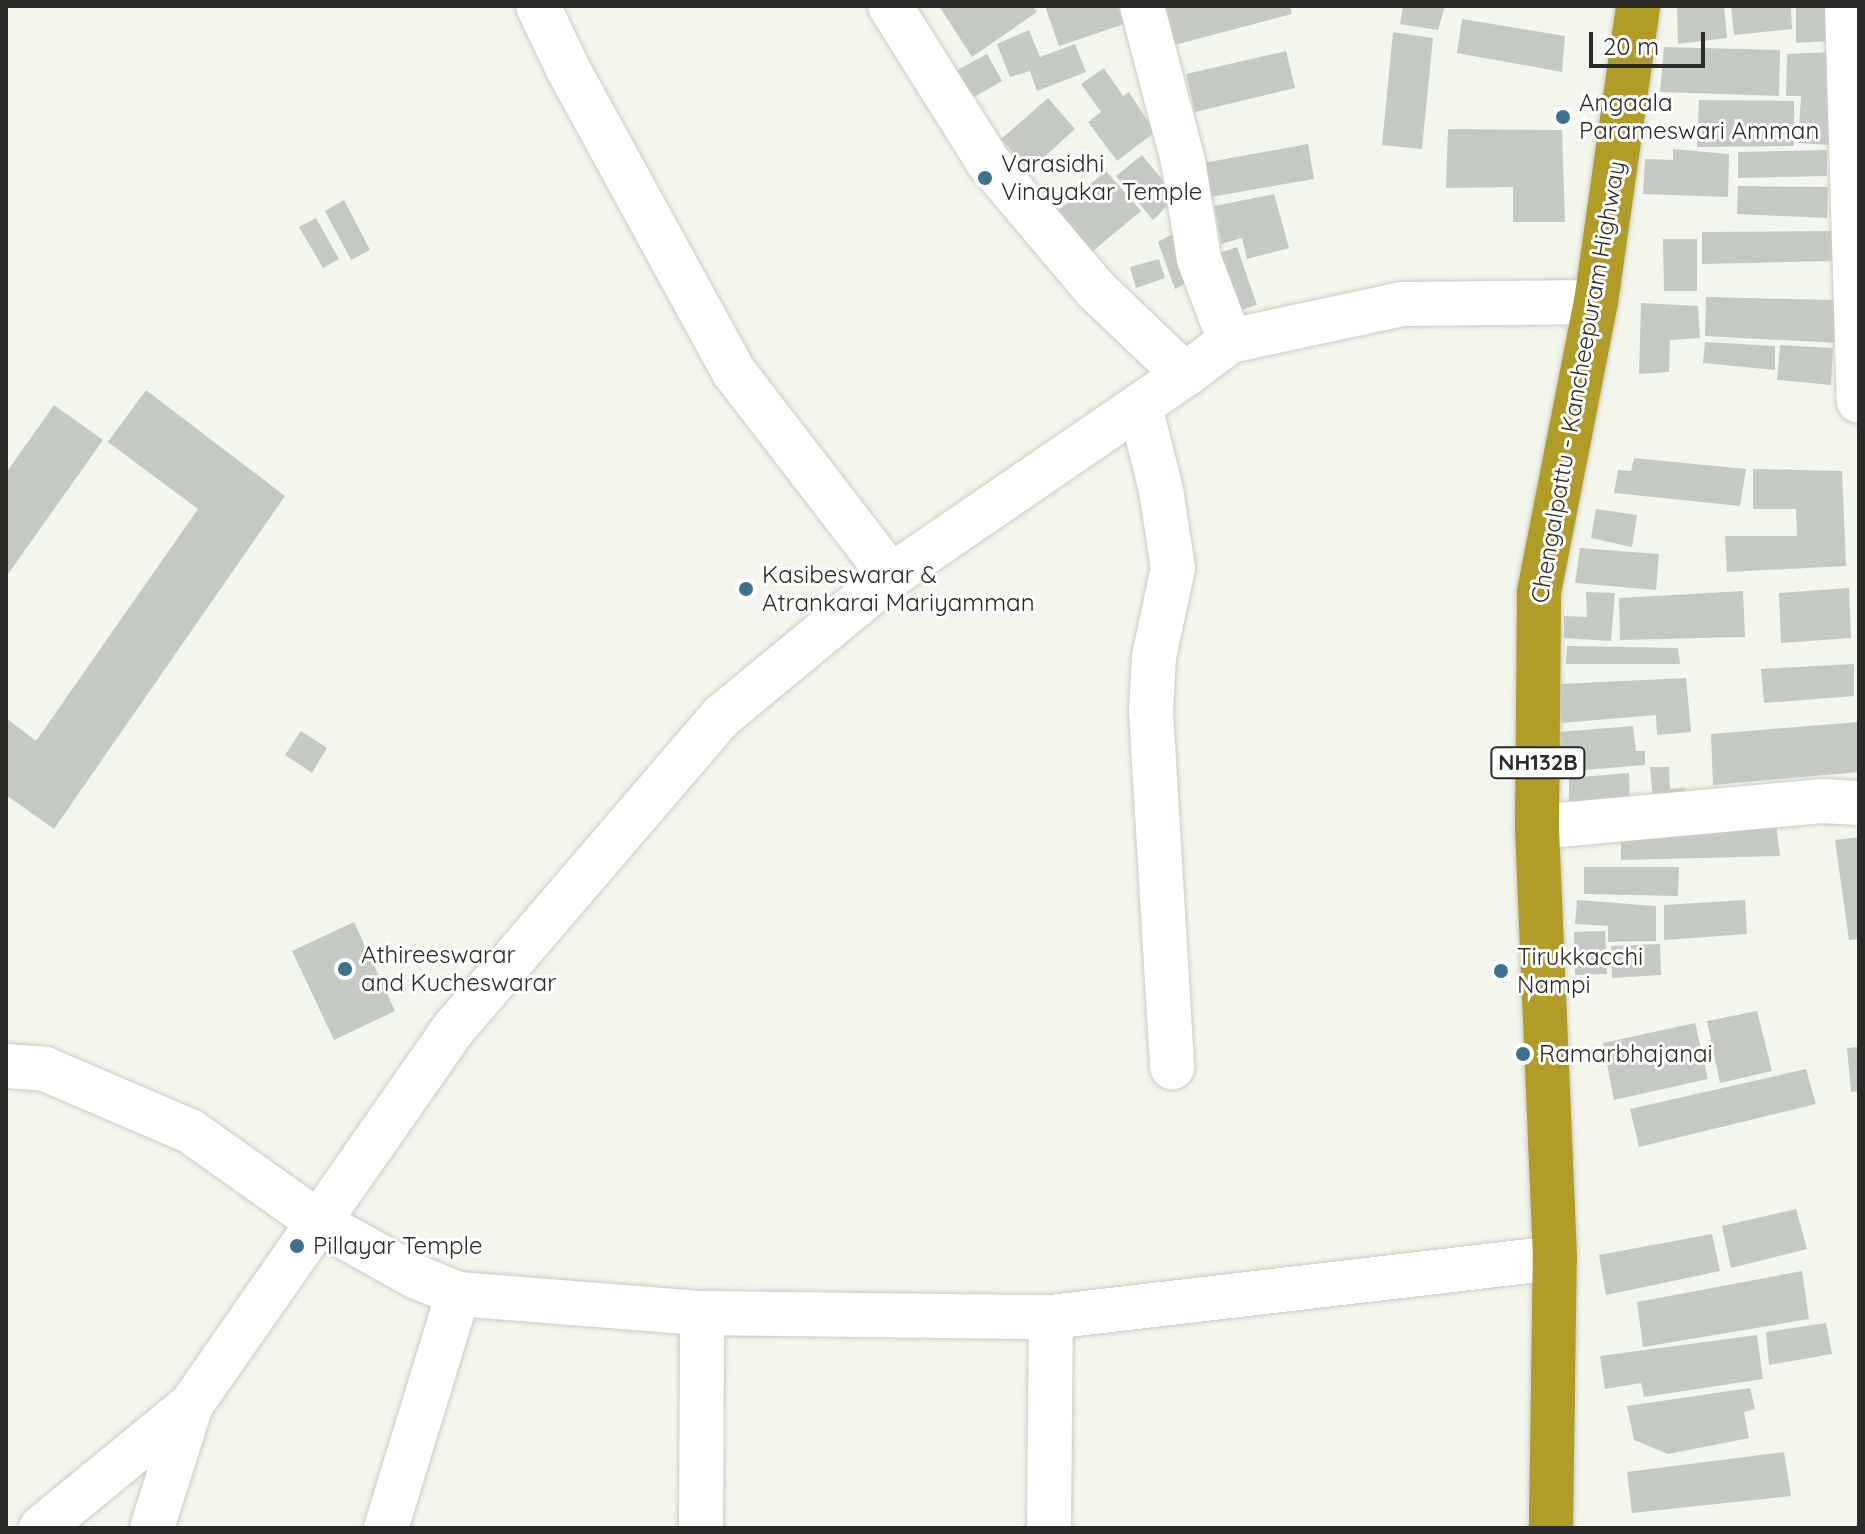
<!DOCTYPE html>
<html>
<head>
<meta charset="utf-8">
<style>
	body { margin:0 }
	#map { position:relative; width:1865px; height:1534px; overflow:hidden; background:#f3f6ec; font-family:Quicksand,sans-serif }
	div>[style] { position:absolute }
	.building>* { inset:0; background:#c4cac3 }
	.roads { filter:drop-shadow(0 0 2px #c9ccc3) drop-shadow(0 0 2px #c9ccc3) }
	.minor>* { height:44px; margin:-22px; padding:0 22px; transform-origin:22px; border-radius:22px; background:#fff }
	.highway>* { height:44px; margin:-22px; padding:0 22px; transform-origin:22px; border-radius:22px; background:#b19c27 }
	.dots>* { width:22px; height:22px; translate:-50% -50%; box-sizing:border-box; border:4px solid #fff; border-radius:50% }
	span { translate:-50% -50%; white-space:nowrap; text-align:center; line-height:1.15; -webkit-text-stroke:6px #fff; paint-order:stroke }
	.shield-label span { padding:2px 6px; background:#fff; border:2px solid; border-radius:6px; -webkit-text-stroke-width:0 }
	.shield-label { font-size:22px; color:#2a2b28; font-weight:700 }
	.poi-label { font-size:24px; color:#2a2b28 }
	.left { translate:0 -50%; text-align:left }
	.street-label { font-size:24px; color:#2a2b28 }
	.frame { position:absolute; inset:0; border:8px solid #2a2b28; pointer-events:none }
	.scale { position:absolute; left:1589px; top:32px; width:116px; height:36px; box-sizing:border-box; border:4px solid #2a2b28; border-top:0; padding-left:10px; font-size:24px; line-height:28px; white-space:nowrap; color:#2a2b28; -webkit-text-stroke:6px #fff; paint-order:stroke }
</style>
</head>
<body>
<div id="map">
	<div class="building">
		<div style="clip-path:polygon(939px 6px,1032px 6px,1037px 12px,972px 57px)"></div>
		<div style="clip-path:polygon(1045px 6px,1118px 6px,1124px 24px,1059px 46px)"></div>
		<div style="clip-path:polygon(1156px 6px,1290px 6px,1292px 14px,1167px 47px)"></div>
		<div style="clip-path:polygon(1403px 6px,1445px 6px,1438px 30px,1400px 24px)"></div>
		<div style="clip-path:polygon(1677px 6px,1724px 6px,1727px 38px,1678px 44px)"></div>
		<div style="clip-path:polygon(1731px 6px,1791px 6px,1792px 29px,1734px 35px)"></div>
		<div style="clip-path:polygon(1796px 6px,1827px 6px,1826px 41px,1796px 43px)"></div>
		<div style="clip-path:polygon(1462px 19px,1565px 36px,1562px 72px,1457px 53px)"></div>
		<div style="clip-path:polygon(1029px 30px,1040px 57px,1075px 44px,1086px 72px,1037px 91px,1030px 71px,1010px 77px,997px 44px)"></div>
		<div style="clip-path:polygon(1393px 32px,1433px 38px,1422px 149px,1382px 145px)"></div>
		<div style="clip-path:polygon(1664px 47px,1780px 50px,1779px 96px,1660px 92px)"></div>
		<div style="clip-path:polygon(1286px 51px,1295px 88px,1195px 112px,1186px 74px)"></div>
		<div style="clip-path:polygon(1830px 52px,1831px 145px,1798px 143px,1801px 96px,1786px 96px,1787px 54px)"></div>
		<div style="clip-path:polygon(987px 54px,1002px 81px,967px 101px,952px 73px)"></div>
		<div style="clip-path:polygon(1104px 68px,1123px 96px,1129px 92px,1155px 132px,1117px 161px,1088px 122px,1101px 112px,1081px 84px)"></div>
		<div style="clip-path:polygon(1048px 98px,1075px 129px,1029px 171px,1001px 139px)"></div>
		<div style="clip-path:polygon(1699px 100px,1794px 101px,1794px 146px,1697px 147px)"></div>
		<div style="clip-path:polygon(1448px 129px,1562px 130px,1565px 222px,1513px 222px,1513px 187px,1446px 188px)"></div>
		<div style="clip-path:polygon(1308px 144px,1314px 179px,1210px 197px,1203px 163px)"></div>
		<div style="clip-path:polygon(1673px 149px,1729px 154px,1728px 197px,1643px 194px,1645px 159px,1673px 160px)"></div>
		<div style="clip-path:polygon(1827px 150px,1827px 176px,1738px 178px,1738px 152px)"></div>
		<div style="clip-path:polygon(1142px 155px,1176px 197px,1153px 220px,1116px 176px)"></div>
		<div style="clip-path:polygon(1106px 171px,1141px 211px,1088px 255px,1054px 214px)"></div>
		<div style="clip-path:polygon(1738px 186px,1828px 187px,1827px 218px,1737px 214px)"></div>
		<div style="clip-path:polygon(1274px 194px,1289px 248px,1247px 259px,1242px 238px,1221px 244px,1214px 206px)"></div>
		<div style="clip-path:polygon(344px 200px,370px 250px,351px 260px,325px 211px)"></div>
		<div style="clip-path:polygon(316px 218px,339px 259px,323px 268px,299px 227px)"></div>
		<div style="clip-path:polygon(1837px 231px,1837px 261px,1702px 264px,1702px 232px)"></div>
		<div style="clip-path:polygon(1174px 233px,1192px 280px,1175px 289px,1158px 242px)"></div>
		<div style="clip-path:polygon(1663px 239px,1697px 239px,1697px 291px,1664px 291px)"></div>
		<div style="clip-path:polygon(1237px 247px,1257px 305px,1231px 313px,1210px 256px)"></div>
		<div style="clip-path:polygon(1159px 259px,1165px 278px,1136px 288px,1130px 267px)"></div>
		<div style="clip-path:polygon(1706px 297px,1838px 300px,1837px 343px,1705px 336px)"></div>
		<div style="clip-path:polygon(1641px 303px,1698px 306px,1700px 338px,1670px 340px,1669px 372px,1639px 374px)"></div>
		<div style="clip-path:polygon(1705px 342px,1775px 346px,1775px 370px,1703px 363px)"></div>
		<div style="clip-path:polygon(1780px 345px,1833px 348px,1831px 385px,1777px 380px)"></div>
		<div style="clip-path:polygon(146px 390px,285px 496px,54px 829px,6px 795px,6px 718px,36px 741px,198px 509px,108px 442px)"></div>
		<div style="clip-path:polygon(54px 405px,103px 440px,6px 577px,6px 473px)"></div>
		<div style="clip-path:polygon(1634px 458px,1746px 469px,1740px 506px,1614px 493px,1618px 470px,1631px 471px)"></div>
		<div style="clip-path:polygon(1753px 469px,1842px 471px,1846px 566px,1727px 572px,1725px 536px,1797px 536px,1796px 509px,1753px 509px)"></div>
		<div style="clip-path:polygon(1596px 509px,1637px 515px,1632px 547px,1591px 538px)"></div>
		<div style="clip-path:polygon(1580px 548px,1659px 554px,1656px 590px,1575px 583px)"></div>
		<div style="clip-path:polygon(1849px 588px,1851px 638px,1781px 643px,1779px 593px)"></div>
		<div style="clip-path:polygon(1743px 591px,1745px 637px,1620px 640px,1619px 598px)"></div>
		<div style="clip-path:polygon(1586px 592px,1615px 593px,1611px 641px,1564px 638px,1564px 616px,1587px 617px)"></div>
		<div style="clip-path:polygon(1567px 646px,1678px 648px,1680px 664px,1566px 664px)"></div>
		<div style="clip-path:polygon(1854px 664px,1854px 696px,1764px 703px,1761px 669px)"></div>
		<div style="clip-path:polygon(1686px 678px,1691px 732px,1657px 735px,1656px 715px,1561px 723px,1558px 684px)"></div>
		<div style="clip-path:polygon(1858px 722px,1859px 772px,1713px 785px,1711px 734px)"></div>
		<div style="clip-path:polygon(1633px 726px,1636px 751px,1645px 751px,1645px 765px,1560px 772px,1558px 732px)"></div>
		<div style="clip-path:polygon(301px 731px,327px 748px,312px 773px,285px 755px)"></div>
		<div style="clip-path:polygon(1650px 767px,1669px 767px,1670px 789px,1685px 788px,1687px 809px,1654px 811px)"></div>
		<div style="clip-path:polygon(1629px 773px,1630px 807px,1569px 808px,1569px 778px)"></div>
		<div style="clip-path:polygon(1776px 825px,1780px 856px,1621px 860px,1621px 830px)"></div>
		<div style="clip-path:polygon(1859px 837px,1859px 939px,1849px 940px,1835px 840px)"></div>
		<div style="clip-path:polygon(1584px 867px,1679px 867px,1678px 896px,1584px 894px)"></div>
		<div style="clip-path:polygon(1577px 900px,1656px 906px,1656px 941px,1608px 942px,1608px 926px,1575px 924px)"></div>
		<div style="clip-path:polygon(1745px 900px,1747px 934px,1664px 940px,1664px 905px)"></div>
		<div style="clip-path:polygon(354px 922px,395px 1011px,334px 1040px,292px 951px)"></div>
		<div style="clip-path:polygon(1605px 931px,1607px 974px,1575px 975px,1574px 932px)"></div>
		<div style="clip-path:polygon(1660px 944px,1661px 975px,1612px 978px,1611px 946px)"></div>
		<div style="clip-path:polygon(1757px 1011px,1772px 1071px,1720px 1083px,1707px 1021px)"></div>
		<div style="clip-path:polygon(1695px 1023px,1708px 1079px,1614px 1100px,1603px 1043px)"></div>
		<div style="clip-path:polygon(1859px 1047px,1859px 1091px,1851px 1092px,1847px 1048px)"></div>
		<div style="clip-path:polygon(1806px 1069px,1816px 1104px,1639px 1147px,1630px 1109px)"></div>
		<div style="clip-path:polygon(1796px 1209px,1807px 1249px,1731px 1268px,1722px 1226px)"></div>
		<div style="clip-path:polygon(1712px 1234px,1720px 1271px,1606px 1295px,1599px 1255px)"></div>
		<div style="clip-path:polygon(1802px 1271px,1809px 1319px,1643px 1347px,1637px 1302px)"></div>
		<div style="clip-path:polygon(1826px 1323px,1832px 1354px,1769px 1365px,1766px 1332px)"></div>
		<div style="clip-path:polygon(1757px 1335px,1763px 1379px,1644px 1397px,1641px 1383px,1605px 1389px,1600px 1356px)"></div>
		<div style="clip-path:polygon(1750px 1388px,1755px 1409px,1744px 1412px,1749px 1438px,1668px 1454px,1634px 1440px,1627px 1406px)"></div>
		<div style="clip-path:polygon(1784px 1452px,1791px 1496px,1632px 1513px,1627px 1472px)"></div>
	</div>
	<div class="roads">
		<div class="minor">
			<div style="left:538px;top:6px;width:70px;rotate:64.5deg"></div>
			<div style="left:568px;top:69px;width:345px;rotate:61.3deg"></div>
			<div style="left:734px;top:372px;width:257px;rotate:52.4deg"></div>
			<div style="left:890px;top:6px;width:186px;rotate:57.8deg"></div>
			<div style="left:989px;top:163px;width:165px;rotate:49.9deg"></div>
			<div style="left:1095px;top:289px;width:124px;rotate:43.7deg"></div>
			<div style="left:1142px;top:6px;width:160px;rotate:75.2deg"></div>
			<div style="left:1183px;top:161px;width:99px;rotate:80.7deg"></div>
			<div style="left:1199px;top:259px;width:88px;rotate:69.3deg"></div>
			<div style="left:1847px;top:6px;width:395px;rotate:88.3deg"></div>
			<div style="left:1140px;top:406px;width:87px;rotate:76deg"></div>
			<div style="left:1161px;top:490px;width:79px;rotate:81.3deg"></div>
			<div style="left:1173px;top:568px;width:91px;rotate:102.1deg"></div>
			<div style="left:1154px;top:657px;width:54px;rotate:93.2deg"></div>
			<div style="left:1151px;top:711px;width:357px;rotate:86.6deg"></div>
			<div style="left:1537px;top:827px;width:285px;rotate:-5.2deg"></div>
			<div style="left:1821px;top:801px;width:38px;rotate:3deg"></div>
			<div style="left:6px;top:1066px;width:39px;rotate:4deg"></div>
			<div style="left:45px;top:1069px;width:158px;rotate:23.2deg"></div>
			<div style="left:190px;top:1131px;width:157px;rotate:35.4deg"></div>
			<div style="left:318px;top:1222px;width:113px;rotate:29.1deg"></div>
			<div style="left:417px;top:1277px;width:44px;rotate:22.5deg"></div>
			<div style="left:458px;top:1294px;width:245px;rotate:4.5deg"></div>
			<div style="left:702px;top:1313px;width:349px;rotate:0.7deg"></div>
			<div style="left:1051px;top:1317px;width:507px;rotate:-6.68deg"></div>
			<div style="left:41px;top:1528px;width:194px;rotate:-39.4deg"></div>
			<div style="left:191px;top:1405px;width:461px;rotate:-55.1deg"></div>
			<div style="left:455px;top:1027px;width:410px;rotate:-49.4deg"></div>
			<div style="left:722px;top:716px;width:219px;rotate:-39.6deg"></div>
			<div style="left:891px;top:576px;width:356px;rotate:-34.4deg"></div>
			<div style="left:1185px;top:375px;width:56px;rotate:-37.1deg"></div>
			<div style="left:1230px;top:341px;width:176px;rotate:-12.1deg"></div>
			<div style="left:1402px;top:304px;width:194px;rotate:-0.6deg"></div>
			<div style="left:152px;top:1528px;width:129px;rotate:-72.4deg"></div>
			<div style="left:386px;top:1528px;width:245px;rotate:-72.9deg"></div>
			<div style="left:701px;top:1528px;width:215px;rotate:-89.7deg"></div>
			<div style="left:1049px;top:1528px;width:211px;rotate:-89.5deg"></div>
		</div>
		<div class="highway">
			<div style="left:1551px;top:1528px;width:270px;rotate:-89.2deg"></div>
			<div style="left:1555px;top:1258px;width:431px;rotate:-92.4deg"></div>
			<div style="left:1537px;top:827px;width:235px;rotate:-89.5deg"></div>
			<div style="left:1539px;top:592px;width:296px;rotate:-78.9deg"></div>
			<div style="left:1596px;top:302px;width:299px;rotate:-81.9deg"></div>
		</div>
	</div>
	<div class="dots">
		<div style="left:1563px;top:117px;background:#3b728d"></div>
		<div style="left:985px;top:178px;background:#3b728d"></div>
		<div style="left:746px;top:589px;background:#3b728d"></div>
		<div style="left:345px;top:969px;background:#3b728d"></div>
		<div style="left:1501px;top:971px;background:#3b728d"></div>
		<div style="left:1523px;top:1054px;background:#3b728d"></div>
		<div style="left:297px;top:1246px;background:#3b728d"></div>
	</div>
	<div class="shield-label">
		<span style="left:1538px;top:763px">NH132B</span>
	</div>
	<div class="poi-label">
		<span class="left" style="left:1579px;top:117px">Angaala<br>Parameswari Amman</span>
		<span class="left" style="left:1001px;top:178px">Varasidhi<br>Vinayakar Temple</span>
		<span class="left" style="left:762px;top:589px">Kasibeswarar &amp;<br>Atrankarai Mariyamman</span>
		<span class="left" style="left:361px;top:969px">Athireeswarar<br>and Kucheswarar</span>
		<span class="left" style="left:1517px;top:971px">Tirukkacchi<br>Nampi</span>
		<span class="left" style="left:1539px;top:1054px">Ramarbhajanai</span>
		<span class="left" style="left:313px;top:1246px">Pillayar Temple</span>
	</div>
	<div class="street-label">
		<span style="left:1578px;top:382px;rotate:-80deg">Chengalpattu - Kancheepuram Highway</span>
	</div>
	<div class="frame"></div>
	<div class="scale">20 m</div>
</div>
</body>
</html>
